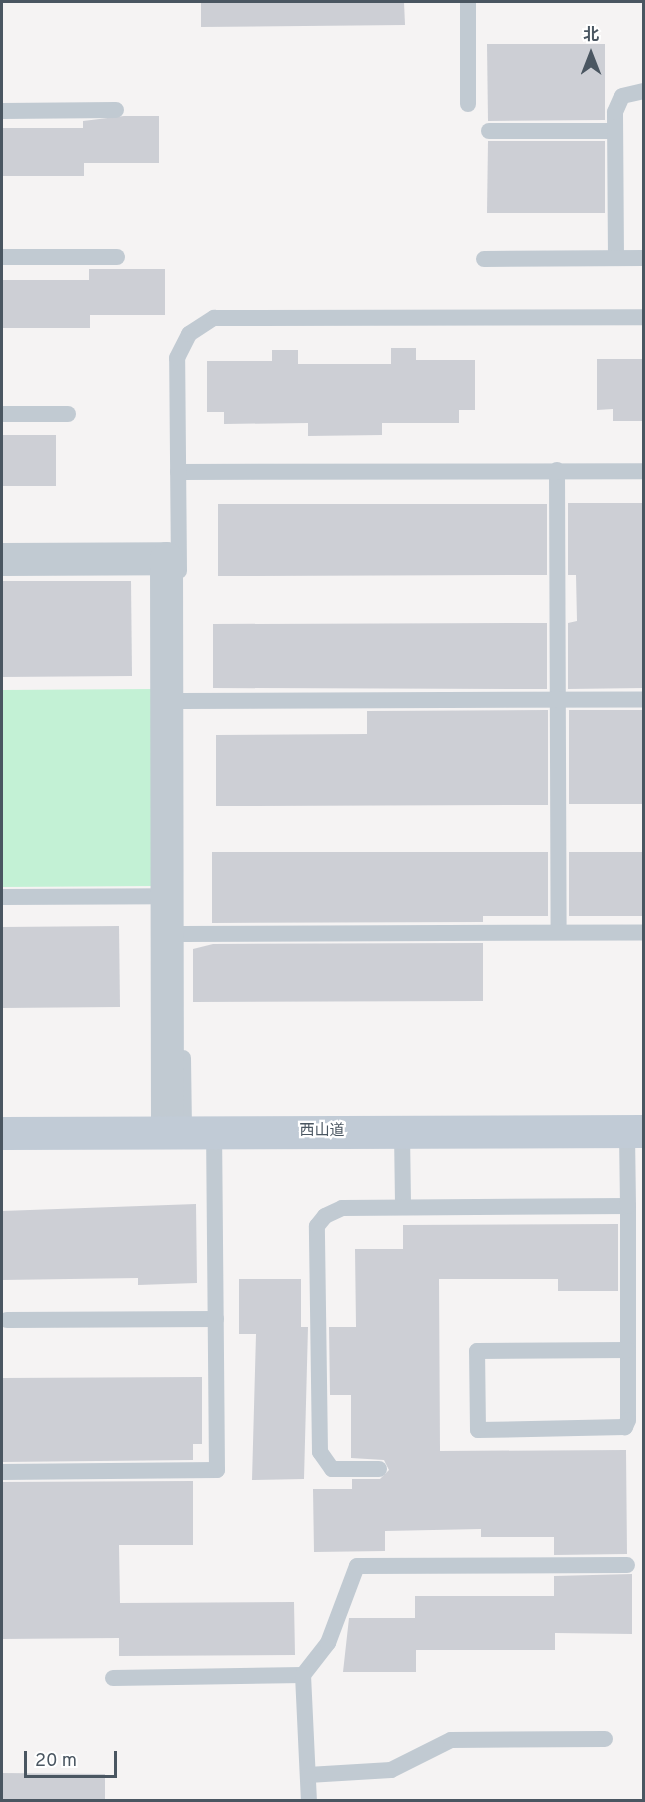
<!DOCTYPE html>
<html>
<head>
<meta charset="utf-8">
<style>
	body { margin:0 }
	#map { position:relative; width:645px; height:1802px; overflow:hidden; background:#f5f3f3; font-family:Overpass,"Noto Sans SC",sans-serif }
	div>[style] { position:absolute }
	.green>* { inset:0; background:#c3f1d5 }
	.building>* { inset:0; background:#cdcfd5 }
	.lane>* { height:16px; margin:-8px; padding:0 8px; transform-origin:8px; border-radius:8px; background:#c1cad2 }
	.street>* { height:33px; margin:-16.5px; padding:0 16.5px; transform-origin:16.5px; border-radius:16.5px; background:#c1cad2 }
	.secondary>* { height:33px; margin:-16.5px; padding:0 16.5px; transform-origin:16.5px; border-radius:16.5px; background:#c1cbd6 }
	span { translate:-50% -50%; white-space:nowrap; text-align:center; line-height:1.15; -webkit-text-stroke:4.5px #fff; paint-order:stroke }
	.street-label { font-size:15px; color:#4a5661 }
	.frame { position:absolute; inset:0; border:3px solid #4a5661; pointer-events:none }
	.north { position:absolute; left:561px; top:24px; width:60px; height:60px; -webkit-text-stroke:4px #fff; paint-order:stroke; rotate:0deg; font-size:16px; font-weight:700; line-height:24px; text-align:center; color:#4a5661 }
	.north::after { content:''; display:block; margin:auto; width:21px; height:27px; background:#4a5661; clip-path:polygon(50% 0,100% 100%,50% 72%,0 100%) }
	.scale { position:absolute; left:24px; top:1751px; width:93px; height:27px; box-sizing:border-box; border:3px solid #4a5661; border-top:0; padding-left:8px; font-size:18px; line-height:21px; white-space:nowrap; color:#4a5661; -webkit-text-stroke:4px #fff; paint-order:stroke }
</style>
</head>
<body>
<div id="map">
	<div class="green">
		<div style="clip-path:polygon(155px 689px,156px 886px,2px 887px,2px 690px)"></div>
	</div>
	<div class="building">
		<div style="clip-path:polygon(201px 2px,404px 2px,405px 25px,201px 27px)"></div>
		<div style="clip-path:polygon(487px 44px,605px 44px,605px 120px,488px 121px)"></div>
		<div style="clip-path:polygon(124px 116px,159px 116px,159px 163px,84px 163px,84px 176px,2px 176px,2px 128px,83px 128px,83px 121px)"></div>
		<div style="clip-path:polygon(488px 141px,605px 141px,605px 213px,487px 213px)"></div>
		<div style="clip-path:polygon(89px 269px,165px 269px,165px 315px,90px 315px,90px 328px,2px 328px,2px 280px,89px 280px)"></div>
		<div style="clip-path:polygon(391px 348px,416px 348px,416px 360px,475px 360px,475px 410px,459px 410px,459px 423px,382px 423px,382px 435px,308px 436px,308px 423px,224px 424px,224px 412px,207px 412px,207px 361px,272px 361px,272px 350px,298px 350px,298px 364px,391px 364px)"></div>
		<div style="clip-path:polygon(597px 359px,644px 359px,644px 421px,613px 421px,613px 409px,597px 410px)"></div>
		<div style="clip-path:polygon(2px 435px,56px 435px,56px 486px,2px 486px)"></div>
		<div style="clip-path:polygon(568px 503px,644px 503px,644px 688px,568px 689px,568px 623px,577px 621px,576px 575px,568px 575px)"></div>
		<div style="clip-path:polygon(218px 504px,547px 504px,547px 575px,218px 576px)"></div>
		<div style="clip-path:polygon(2px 581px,131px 581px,132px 676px,2px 677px)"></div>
		<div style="clip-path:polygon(547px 623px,547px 689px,213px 688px,213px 624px)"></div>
		<div style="clip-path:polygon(548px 710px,548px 805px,216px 806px,216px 735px,367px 734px,367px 711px)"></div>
		<div style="clip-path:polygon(569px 710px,644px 710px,644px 804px,569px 804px)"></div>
		<div style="clip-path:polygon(212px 852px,548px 852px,548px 916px,483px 916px,483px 922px,212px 923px)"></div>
		<div style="clip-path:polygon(569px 852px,644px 852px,644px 916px,569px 916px)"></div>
		<div style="clip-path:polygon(119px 926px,120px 1007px,2px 1008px,2px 927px)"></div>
		<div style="clip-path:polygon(483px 943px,483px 1001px,193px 1002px,193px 949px,213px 944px)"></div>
		<div style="clip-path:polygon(196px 1204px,197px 1283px,138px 1285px,138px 1278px,2px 1280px,2px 1211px)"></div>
		<div style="clip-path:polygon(618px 1224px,618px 1291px,558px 1291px,558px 1279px,439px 1279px,440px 1451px,626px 1450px,627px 1554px,554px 1555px,554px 1537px,481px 1537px,481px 1529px,385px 1531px,385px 1551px,314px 1552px,313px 1489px,352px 1489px,352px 1479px,380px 1479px,389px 1470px,384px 1460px,351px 1458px,351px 1395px,330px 1395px,329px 1327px,356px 1327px,355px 1249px,403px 1249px,403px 1225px)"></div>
		<div style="clip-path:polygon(239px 1279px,301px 1279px,301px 1327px,308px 1327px,304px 1479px,252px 1480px,256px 1334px,239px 1334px)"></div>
		<div style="clip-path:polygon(202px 1377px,202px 1444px,193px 1444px,193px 1460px,2px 1462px,2px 1378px)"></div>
		<div style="clip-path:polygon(193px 1481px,193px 1545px,119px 1545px,120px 1603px,294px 1602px,295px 1655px,119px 1656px,119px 1638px,2px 1639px,2px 1482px)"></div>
		<div style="clip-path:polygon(632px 1574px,632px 1634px,555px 1633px,555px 1650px,416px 1650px,416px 1672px,343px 1672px,349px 1618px,415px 1618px,415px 1596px,554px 1596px,554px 1576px)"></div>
		<div style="clip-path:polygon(2px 1773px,105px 1774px,105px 1800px,2px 1800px)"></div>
	</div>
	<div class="lane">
		<div style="left:468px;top:2px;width:102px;rotate:90deg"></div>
		<div style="left:2px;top:111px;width:114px;rotate:-0.5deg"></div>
		<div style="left:489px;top:131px;width:126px"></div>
		<div style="left:2px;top:257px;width:115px"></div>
		<div style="left:616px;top:258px;width:146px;rotate:-90.4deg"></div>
		<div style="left:615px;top:112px;width:17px;rotate:-66deg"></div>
		<div style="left:622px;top:96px;width:23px;rotate:-13deg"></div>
		<div style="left:484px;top:259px;width:160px;rotate:-0.4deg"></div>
		<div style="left:2px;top:414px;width:66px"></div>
		<div style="left:557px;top:470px;width:462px;rotate:89.8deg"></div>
		<div style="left:178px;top:472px;width:466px;rotate:-0.1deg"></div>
		<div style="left:179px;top:571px;width:213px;rotate:-90.5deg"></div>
		<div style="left:177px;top:358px;width:27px;rotate:-63deg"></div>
		<div style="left:189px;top:334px;width:30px;rotate:-33deg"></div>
		<div style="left:214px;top:318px;width:430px;rotate:-0.1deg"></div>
		<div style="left:180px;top:701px;width:464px;rotate:-0.2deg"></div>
		<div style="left:2px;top:897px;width:164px;rotate:-0.3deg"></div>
		<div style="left:181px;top:934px;width:463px;rotate:-0.2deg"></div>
		<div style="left:183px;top:1058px;width:75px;rotate:89.2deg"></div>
		<div style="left:402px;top:1132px;width:75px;rotate:89.2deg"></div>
		<div style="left:628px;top:1206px;width:214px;rotate:90deg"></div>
		<div style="left:628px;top:1420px;width:8px;rotate:113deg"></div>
		<div style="left:625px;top:1427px;width:147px;rotate:178.8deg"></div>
		<div style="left:478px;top:1430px;width:79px;rotate:-90.7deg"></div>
		<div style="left:477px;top:1351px;width:151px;rotate:-0.4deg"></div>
		<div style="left:7px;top:1320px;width:209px;rotate:-0.3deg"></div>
		<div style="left:379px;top:1469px;width:47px;rotate:180deg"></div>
		<div style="left:332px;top:1469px;width:21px;rotate:-125deg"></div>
		<div style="left:320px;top:1452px;width:226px;rotate:-90.8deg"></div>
		<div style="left:317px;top:1226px;width:13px;rotate:-51deg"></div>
		<div style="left:325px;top:1216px;width:19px;rotate:-25deg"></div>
		<div style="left:342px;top:1208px;width:286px;rotate:-0.4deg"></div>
		<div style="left:628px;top:1206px;width:75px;rotate:-90.8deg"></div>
		<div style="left:2px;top:1472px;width:215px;rotate:-0.5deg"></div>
		<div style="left:217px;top:1470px;width:337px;rotate:-90.5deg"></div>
		<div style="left:303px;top:1675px;width:41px;rotate:-52deg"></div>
		<div style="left:328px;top:1643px;width:82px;rotate:-69.4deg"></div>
		<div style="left:357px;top:1566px;width:270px;rotate:-0.2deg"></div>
		<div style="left:113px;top:1678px;width:190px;rotate:-0.9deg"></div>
		<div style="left:303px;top:1675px;width:125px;rotate:87.3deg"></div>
		<div style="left:308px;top:1775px;width:83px;rotate:-3.4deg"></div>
		<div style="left:391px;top:1770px;width:67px;rotate:-26.6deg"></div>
		<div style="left:451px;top:1740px;width:154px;rotate:-0.4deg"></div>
	</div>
	<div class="street">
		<div style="left:2px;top:559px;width:164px;rotate:-0.3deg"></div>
		<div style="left:166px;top:558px;width:574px;rotate:89.9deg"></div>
	</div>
	<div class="secondary">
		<div style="left:2px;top:1133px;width:642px;rotate:-0.18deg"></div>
	</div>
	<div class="street-label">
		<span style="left:322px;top:1132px">西山道</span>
	</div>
	<div class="frame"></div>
	<div class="north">北</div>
	<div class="scale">20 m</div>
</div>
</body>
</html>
